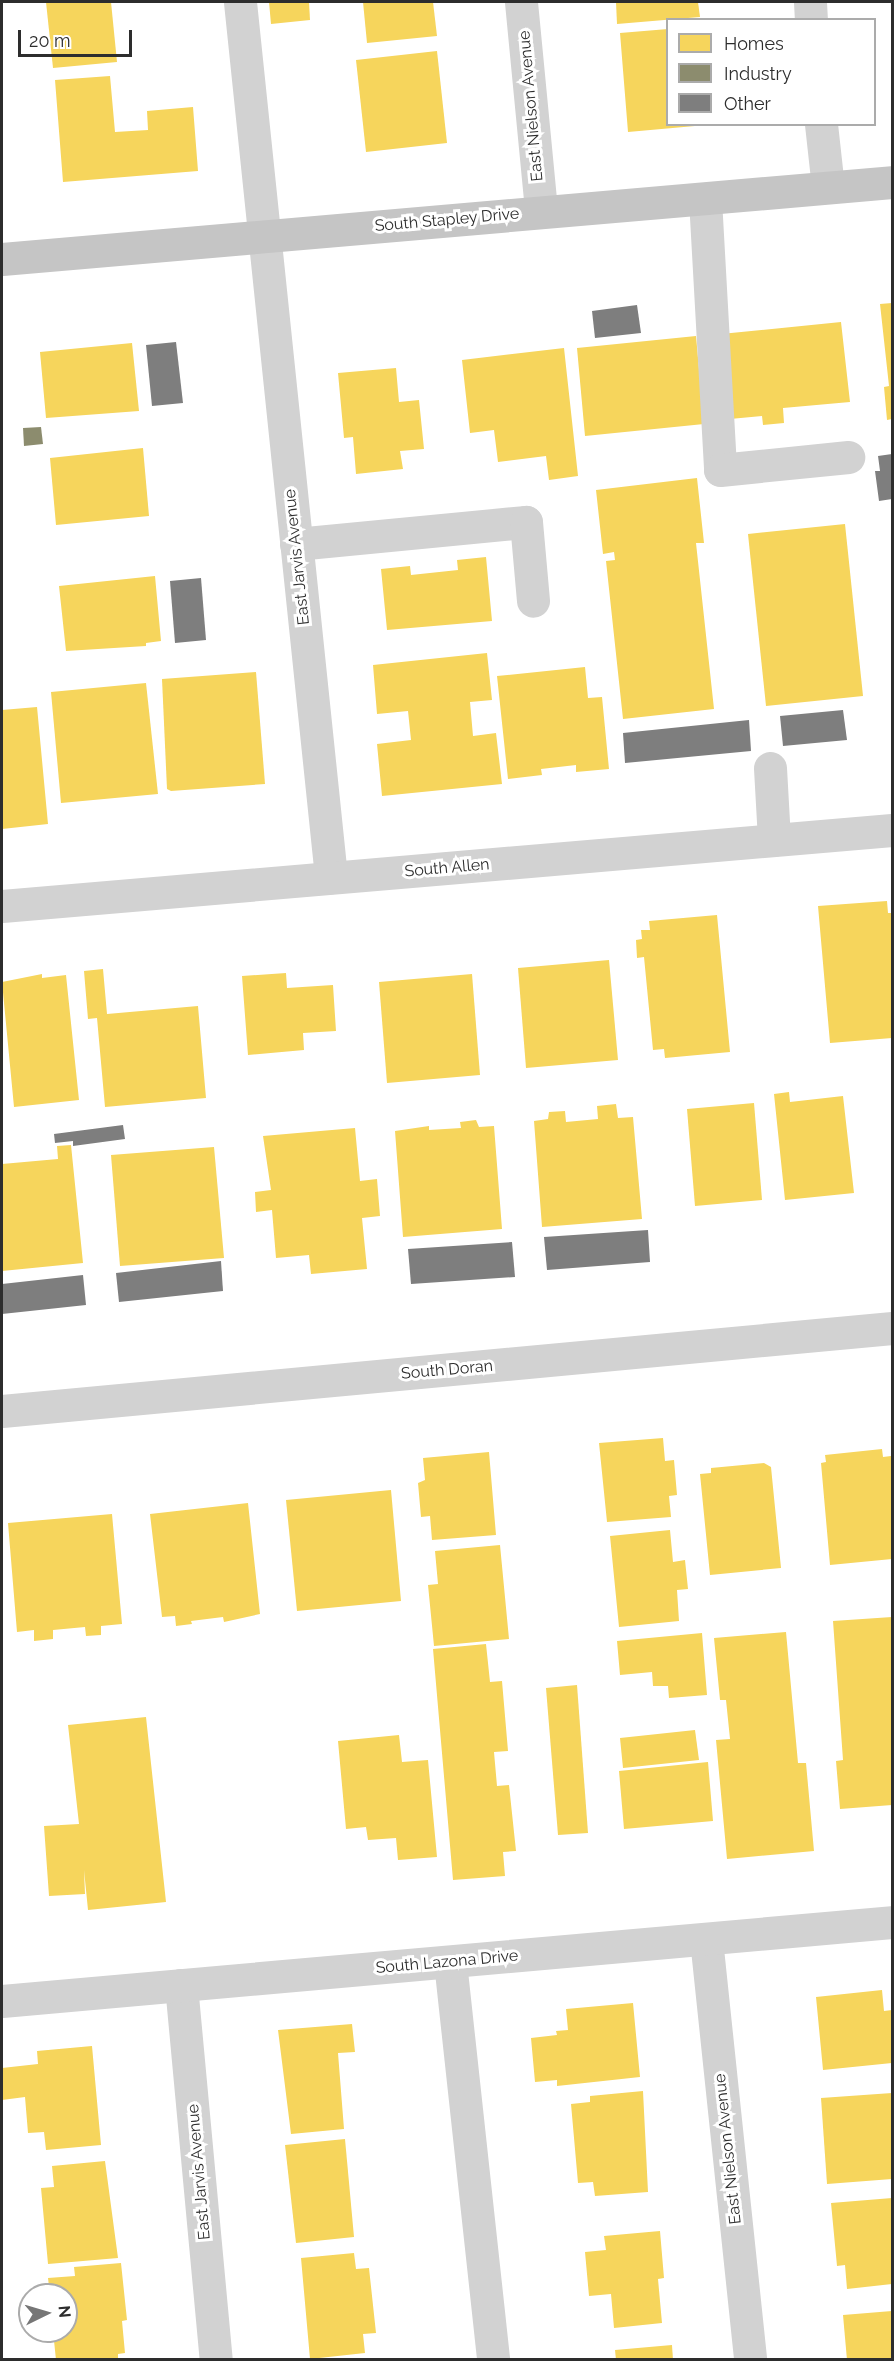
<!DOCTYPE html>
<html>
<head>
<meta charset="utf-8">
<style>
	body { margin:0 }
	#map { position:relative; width:894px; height:2361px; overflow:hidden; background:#fff; font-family:Raleway,sans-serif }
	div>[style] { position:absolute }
	.homes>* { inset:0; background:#f6d55c }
	.industry>* { inset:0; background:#8c8c6e }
	.building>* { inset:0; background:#7e7e7e }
	.minor>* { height:33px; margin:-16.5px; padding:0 16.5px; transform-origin:16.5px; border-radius:16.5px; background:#d2d2d2 }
	.major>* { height:33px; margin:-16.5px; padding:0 16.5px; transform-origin:16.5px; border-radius:16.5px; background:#c5c5c5 }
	span { translate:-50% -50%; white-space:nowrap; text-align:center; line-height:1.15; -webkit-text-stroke:6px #fff; paint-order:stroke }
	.street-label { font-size:16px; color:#2d2d2d }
	.frame { position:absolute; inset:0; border:3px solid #2d2d2d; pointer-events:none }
	.legend { position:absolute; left:666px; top:18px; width:210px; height:108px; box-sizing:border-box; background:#fff; border:2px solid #ababab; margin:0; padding:8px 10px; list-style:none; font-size:18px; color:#2d2d2d }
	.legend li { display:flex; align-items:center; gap:12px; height:30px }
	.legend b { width:30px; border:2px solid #ababab }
	.north { position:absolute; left:18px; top:2283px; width:60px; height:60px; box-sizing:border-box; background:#fff; border:2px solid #ababab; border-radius:50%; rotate:85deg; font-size:16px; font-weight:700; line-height:24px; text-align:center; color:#2d2d2d }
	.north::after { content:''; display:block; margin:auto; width:21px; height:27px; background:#767676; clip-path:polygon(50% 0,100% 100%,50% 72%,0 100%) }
	.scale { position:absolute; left:18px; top:30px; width:114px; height:27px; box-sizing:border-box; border:3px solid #2d2d2d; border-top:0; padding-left:8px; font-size:18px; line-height:21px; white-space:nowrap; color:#2d2d2d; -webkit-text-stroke:4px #fff; paint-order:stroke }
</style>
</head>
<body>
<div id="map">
	<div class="homes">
		<div style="clip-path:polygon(46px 2px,111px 2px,117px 62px,53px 68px)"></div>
		<div style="clip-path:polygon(269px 2px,309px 2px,310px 20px,271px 24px)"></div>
		<div style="clip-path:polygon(363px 2px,433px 2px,437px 36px,367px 43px)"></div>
		<div style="clip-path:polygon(616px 2px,698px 2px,700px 17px,617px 24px)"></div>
		<div style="clip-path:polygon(668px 29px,668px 124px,695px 126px,628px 132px,620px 33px)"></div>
		<div style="clip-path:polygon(437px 51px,447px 143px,366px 152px,356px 60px)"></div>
		<div style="clip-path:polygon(110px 76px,115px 132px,148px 130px,147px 111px,193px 107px,198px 171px,63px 182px,55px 80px)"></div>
		<div style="clip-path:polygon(892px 303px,892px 419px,887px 420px,884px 387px,889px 386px,880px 304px)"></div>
		<div style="clip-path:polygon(841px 322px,850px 402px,783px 408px,784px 423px,763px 425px,762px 416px,730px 419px,721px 334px)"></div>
		<div style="clip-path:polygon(696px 336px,704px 424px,585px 436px,577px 348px)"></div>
		<div style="clip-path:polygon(132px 343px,139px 411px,46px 418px,40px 352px)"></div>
		<div style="clip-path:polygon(564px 348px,578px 476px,549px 480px,546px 456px,498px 462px,494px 430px,470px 433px,462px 360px)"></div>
		<div style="clip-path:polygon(396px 368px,399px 402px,419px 400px,424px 449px,400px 451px,403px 469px,356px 474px,353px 437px,344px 438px,338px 373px)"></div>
		<div style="clip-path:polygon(143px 448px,149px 516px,56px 525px,50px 458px)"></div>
		<div style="clip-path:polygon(697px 478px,704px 543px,696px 543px,714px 709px,623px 719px,606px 561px,615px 560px,614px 552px,603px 554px,596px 490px)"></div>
		<div style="clip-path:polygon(845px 524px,863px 696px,766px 706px,748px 534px)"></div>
		<div style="clip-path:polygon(486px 557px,492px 621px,387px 630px,381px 569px,410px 566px,411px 575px,458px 570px,457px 560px)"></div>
		<div style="clip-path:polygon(155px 576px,161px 641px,146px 643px,146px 646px,66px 651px,59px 586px)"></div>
		<div style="clip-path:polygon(487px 653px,492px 700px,470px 702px,473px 736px,496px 733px,502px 784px,382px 796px,377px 744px,411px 740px,408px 711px,377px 714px,373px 665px)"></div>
		<div style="clip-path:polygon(585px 667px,588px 698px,602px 697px,609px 769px,576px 772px,576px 765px,541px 769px,542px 775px,508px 779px,497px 676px)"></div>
		<div style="clip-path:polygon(256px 672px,265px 784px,171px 791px,167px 789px,162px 679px)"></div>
		<div style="clip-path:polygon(146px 683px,158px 794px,61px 803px,51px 692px)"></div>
		<div style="clip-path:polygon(37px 707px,48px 824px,2px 829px,2px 710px)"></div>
		<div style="clip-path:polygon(887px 901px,888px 913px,892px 913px,892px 1038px,830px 1043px,818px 906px)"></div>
		<div style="clip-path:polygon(717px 915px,730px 1052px,665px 1058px,664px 1049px,653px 1050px,644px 957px,637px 958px,636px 940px,642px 939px,641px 930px,650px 930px,649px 921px)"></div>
		<div style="clip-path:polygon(609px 960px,618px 1060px,526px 1068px,518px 968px)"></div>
		<div style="clip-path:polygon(103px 969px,107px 1014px,198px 1006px,206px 1098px,105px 1107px,97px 1018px,88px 1019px,84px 971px)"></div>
		<div style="clip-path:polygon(286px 973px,287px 988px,333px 985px,336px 1031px,303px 1033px,304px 1050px,248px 1055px,242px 976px)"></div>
		<div style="clip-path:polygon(42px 974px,42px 978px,66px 975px,79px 1100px,14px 1107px,2px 982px)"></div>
		<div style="clip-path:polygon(472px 974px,480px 1075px,387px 1083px,379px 982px)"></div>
		<div style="clip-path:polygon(789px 1092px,790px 1102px,843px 1096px,854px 1193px,785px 1200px,774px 1094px)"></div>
		<div style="clip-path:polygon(754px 1103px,762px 1200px,695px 1206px,687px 1109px)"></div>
		<div style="clip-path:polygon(616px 1104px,618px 1118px,633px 1117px,642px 1219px,542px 1227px,534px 1121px,548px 1119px,549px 1112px,565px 1111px,566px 1122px,598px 1119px,597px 1106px)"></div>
		<div style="clip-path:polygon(476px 1120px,479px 1127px,494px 1126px,502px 1229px,403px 1237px,395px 1131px,429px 1126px,429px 1130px,461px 1128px,460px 1122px)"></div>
		<div style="clip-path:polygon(355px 1128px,360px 1181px,377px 1179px,380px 1216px,362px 1218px,367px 1269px,311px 1274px,309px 1255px,276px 1258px,272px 1210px,256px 1212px,255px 1192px,271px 1190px,263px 1136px)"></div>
		<div style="clip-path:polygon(71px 1145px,83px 1263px,2px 1271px,2px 1164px,58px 1159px,57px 1146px)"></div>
		<div style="clip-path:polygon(214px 1147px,224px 1258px,120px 1266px,111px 1155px)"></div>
		<div style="clip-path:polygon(663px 1438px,665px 1461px,674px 1460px,677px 1495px,669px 1496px,671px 1517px,607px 1522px,599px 1443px)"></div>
		<div style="clip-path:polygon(882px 1449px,883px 1457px,891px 1456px,892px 1475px,892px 1559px,830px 1565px,821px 1463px,826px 1462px,825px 1455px)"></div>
		<div style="clip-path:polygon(489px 1452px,496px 1535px,432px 1540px,430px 1516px,421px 1517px,418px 1483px,425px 1480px,423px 1458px)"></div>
		<div style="clip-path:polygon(764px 1463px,771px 1467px,781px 1568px,710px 1575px,700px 1474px,711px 1473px,711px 1468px)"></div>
		<div style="clip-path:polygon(391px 1490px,401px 1601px,297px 1611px,286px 1500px)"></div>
		<div style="clip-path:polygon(248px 1503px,260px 1614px,224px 1622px,223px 1617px,191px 1621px,192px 1624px,176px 1626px,175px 1616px,162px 1617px,150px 1514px)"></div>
		<div style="clip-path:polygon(112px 1514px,122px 1624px,101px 1626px,101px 1635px,86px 1636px,85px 1627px,53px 1630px,53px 1639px,34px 1641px,34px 1630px,17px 1632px,8px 1523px)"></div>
		<div style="clip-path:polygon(670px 1530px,673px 1562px,685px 1560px,688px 1589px,677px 1590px,679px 1621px,619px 1627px,610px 1536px)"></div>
		<div style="clip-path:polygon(500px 1545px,509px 1639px,434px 1646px,428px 1585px,438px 1584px,435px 1551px)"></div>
		<div style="clip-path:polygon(892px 1617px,892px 1805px,840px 1809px,836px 1761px,843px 1760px,833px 1621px)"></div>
		<div style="clip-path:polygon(786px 1632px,798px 1763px,806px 1763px,814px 1851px,727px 1859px,716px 1740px,730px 1739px,726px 1700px,720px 1700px,714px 1638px)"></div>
		<div style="clip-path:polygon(702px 1633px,707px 1695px,669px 1698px,668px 1686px,653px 1686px,652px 1672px,620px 1675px,617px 1641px)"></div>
		<div style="clip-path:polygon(486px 1644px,490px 1682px,502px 1681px,508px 1751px,494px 1752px,497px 1786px,509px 1785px,516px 1851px,503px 1852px,505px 1876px,453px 1880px,433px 1649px)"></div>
		<div style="clip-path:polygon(577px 1685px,588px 1833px,558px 1835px,546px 1688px)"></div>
		<div style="clip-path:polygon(146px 1717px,166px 1902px,88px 1910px,84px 1870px,85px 1894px,49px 1896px,44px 1826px,79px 1824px,68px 1725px)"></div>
		<div style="clip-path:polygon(695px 1730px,699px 1760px,623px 1768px,620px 1738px)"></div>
		<div style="clip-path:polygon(399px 1735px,402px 1762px,428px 1760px,437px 1857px,398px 1860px,396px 1838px,368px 1840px,366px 1827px,346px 1829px,338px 1741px)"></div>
		<div style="clip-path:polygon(708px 1762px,713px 1821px,624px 1829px,619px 1771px)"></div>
		<div style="clip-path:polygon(882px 1990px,884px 2011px,892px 2010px,892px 2063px,823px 2070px,816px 1997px)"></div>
		<div style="clip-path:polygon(633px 2003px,640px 2077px,557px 2086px,557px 2080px,535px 2082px,531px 2038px,557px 2035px,556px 2031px,568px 2030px,566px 2009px)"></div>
		<div style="clip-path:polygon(352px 2024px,355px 2052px,338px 2053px,344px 2129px,291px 2134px,278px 2030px)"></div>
		<div style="clip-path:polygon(92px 2046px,101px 2145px,46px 2150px,44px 2132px,28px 2133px,25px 2097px,2px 2100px,2px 2068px,38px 2064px,37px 2051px)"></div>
		<div style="clip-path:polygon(643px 2091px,648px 2192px,595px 2196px,593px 2182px,578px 2183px,571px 2104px,590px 2102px,590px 2096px)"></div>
		<div style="clip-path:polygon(892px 2093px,892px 2179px,827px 2184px,821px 2098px)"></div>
		<div style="clip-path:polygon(345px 2139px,354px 2237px,296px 2243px,285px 2145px)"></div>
		<div style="clip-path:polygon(105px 2161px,118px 2258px,48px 2264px,41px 2188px,54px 2187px,52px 2166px)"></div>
		<div style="clip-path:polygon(892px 2198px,892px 2284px,847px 2289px,845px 2265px,837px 2266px,831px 2203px)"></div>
		<div style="clip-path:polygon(660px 2231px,664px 2278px,658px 2279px,662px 2323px,614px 2328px,611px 2294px,589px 2296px,585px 2252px,606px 2250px,604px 2236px)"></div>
		<div style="clip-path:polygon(354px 2253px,356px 2269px,369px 2268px,376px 2333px,363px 2334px,365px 2353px,310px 2359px,301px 2258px)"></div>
		<div style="clip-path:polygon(121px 2263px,127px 2320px,122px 2321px,125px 2353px,118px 2354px,118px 2360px,56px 2360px,53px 2331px,66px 2331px,66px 2295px,50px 2295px,48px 2278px,75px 2276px,74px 2267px)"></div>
		<div style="clip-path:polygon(892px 2311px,892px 2360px,847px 2360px,843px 2315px)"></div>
		<div style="clip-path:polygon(672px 2345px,673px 2360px,616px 2360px,615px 2350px)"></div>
	</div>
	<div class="industry">
		<div style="clip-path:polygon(41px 427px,43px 444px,24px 446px,23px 428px)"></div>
	</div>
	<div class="building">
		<div style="clip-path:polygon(637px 305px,641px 333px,595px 338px,592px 311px)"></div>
		<div style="clip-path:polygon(176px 342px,183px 403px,152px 406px,146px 345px)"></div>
		<div style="clip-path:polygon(892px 454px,892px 499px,879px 501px,875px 471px,880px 471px,878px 456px)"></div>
		<div style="clip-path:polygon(201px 578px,206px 640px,175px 643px,170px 581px)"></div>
		<div style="clip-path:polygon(843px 710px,847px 740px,783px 746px,780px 716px)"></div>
		<div style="clip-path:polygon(749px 720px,751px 751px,625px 763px,623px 733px)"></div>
		<div style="clip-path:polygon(123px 1125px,125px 1139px,73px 1146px,73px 1141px,55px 1143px,54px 1134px)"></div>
		<div style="clip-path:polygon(648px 1230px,650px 1262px,547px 1270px,544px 1237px)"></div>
		<div style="clip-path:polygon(512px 1242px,515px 1277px,411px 1284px,408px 1249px)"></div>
		<div style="clip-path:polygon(221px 1261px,223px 1291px,119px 1302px,116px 1273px)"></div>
		<div style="clip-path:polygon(83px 1275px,86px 1305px,2px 1314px,2px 1284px)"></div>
	</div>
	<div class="minor">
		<div style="left:240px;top:2px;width:880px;rotate:84.06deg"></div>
		<div style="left:521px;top:2px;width:210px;rotate:84.5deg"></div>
		<div style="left:810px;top:2px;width:18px;rotate:87deg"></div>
		<div style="left:821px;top:124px;width:63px;rotate:83.7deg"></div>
		<div style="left:705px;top:199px;width:271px;rotate:86.8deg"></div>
		<div style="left:720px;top:470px;width:129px;rotate:-5.8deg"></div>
		<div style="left:296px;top:544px;width:231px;rotate:-5.5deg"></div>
		<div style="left:526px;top:522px;width:79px;rotate:84.9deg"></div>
		<div style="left:770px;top:768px;width:72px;rotate:86.8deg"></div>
		<div style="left:2px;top:906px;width:893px;rotate:-4.88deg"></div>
		<div style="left:2px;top:1411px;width:894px;rotate:-5.33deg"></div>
		<div style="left:706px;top:1939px;width:423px;rotate:84deg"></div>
		<div style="left:450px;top:1962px;width:400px;rotate:83.8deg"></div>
		<div style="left:181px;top:1985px;width:377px;rotate:84.7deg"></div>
		<div style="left:2px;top:2001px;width:893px;rotate:-5.07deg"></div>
	</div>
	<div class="major">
		<div style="left:2px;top:259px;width:893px;rotate:-4.94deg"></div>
	</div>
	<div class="street-label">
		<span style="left:531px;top:106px;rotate:-95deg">East Nielson Avenue</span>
		<span style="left:447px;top:220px;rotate:-5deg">South Stapley Drive</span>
		<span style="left:297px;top:557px;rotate:-96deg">East Jarvis Avenue</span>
		<span style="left:447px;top:868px;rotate:-5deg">South Allen</span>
		<span style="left:447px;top:1370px;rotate:-5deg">South Doran</span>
		<span style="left:447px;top:1962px;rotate:-5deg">South Lazona Drive</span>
		<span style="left:728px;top:2149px;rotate:-96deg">East Nielson Avenue</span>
		<span style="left:199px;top:2172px;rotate:-95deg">East Jarvis Avenue</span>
	</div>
	<div class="frame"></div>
	<ul class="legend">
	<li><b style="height:16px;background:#f6d55c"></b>Homes</li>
	<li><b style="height:16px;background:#8c8c6e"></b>Industry</li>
	<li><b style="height:16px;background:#7e7e7e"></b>Other</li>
	</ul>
	<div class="north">N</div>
	<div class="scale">20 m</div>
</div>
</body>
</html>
